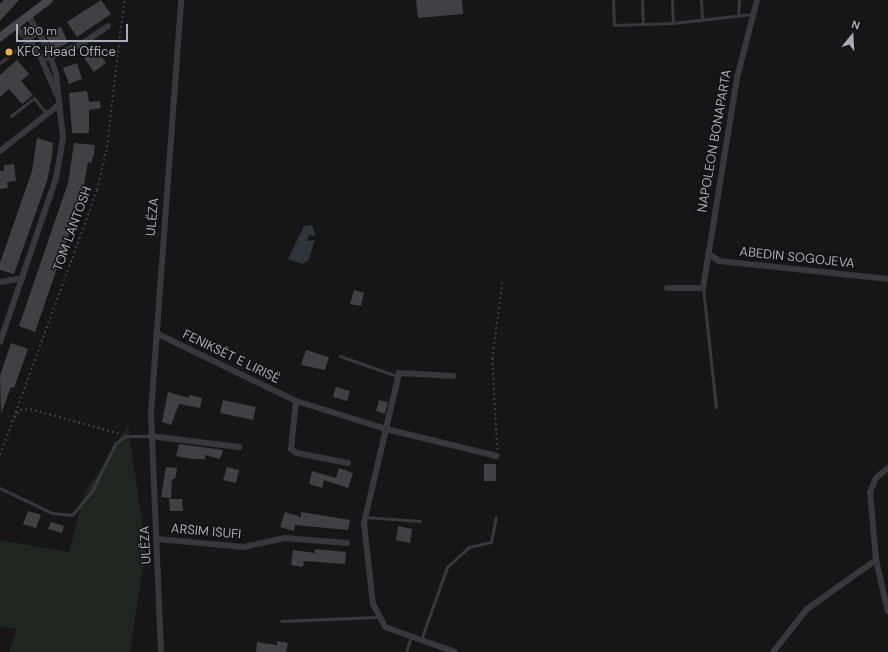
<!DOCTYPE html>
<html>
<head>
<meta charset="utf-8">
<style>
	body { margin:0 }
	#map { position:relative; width:888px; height:652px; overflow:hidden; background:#161618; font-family:"DM Sans",sans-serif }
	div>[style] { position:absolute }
	.green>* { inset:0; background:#1e261f }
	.water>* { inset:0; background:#2c353c }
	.building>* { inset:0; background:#404145 }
	.path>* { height:1.5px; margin-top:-0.75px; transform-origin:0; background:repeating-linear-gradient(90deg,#3d3f44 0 2px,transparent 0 5px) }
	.lane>* { height:3px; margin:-1.5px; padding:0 1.5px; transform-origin:1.5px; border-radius:1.5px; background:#37383d }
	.street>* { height:6px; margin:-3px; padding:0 3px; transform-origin:3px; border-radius:3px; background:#37383d }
	.secondary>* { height:8px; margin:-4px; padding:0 4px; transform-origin:4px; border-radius:4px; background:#45474d }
	.dots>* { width:11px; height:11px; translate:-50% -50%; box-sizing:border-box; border:2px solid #111113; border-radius:50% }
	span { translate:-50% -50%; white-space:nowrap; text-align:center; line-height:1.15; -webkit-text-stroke:3px #111113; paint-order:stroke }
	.poi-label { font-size:13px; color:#a8adb8 }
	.left { translate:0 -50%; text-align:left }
	.street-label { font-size:13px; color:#a8adb8 }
	.north { position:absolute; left:832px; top:16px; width:40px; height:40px; -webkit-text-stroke:3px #111113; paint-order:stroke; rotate:18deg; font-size:11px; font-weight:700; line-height:16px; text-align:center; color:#a8adb8 }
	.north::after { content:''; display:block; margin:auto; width:14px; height:18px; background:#a8adb8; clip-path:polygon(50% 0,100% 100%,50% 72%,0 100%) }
	.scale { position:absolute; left:16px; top:24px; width:112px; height:18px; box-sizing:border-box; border:2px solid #a8adb8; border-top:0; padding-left:5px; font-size:12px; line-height:14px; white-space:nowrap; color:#a8adb8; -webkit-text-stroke:3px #111113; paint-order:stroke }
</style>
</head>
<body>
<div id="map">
	<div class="green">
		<div style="clip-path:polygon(128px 426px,146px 548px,130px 652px,9px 652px,17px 629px,0 626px,0 540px,69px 552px,84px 494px)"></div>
	</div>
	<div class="water">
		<div style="clip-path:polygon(312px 225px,316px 236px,309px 235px,307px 241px,315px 240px,308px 261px,302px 264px,288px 259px,304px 226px)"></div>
	</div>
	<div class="building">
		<div style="clip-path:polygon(4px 0,19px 0,0 21px,0 4px)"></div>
		<div style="clip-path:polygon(101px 0,111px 14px,77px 37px,67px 22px)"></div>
		<div style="clip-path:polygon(416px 0,462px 0,463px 14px,418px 18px)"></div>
		<div style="clip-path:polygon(61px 27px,68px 43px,53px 50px,45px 34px)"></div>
		<div style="clip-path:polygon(96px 49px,106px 63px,94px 72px,84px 58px)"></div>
		<div style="clip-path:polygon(17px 60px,29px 74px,21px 81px,33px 95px,22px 104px,9px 89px,0 97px,0 75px)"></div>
		<div style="clip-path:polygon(77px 63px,82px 79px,69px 84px,63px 68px)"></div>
		<div style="clip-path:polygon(87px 91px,89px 102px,100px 101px,101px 108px,89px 110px,89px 133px,72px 133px,69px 93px)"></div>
		<div style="clip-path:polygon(37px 138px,53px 143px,52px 156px,47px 181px,14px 274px,0 270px,0 263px,32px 171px)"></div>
		<div style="clip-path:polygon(74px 143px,95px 145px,94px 154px,91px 163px,88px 162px,82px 196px,35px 332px,19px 326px,68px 183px)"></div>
		<div style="clip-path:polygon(14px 164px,16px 181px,7px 182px,8px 188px,0 189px,0 171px,4px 171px,4px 165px)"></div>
		<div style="clip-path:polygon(354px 290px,364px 293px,361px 306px,350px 304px)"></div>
		<div style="clip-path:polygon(11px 343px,28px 349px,14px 388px,11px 387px,1px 414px,0 376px)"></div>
		<div style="clip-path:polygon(306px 350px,329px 357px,325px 370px,301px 365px)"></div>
		<div style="clip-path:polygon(336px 387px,350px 391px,347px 401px,333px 397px)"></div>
		<div style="clip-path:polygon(168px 392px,189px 398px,189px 395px,202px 398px,200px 408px,179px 404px,171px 425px,162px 422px)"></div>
		<div style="clip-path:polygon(223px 400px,256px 407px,253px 420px,220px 413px)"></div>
		<div style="clip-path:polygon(379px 400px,388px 402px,385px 414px,376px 411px)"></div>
		<div style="clip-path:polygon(179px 444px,223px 450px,220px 459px,205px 455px,205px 459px,192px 459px,176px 456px)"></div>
		<div style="clip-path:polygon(484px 464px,496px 464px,496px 481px,484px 481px)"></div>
		<div style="clip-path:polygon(166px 467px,177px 468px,175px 479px,172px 479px,171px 498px,161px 497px)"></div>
		<div style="clip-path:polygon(227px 467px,239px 470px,236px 483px,223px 480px)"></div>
		<div style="clip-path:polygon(339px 468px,353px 473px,348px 488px,324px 480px,322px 488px,309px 484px,312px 471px,336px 478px)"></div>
		<div style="clip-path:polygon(169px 499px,182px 499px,183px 511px,170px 511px)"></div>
		<div style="clip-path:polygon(28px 511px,41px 515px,36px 528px,23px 524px)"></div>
		<div style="clip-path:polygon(285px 512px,301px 517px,301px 512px,350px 520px,348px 530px,295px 525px,294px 531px,280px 527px)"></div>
		<div style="clip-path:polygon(51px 522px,64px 526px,62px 533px,48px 529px)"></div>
		<div style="clip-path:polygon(398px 526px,412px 529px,410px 543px,396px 540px)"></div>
		<div style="clip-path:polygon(315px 549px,346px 552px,345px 564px,304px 561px,303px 567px,291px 565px,293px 550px,315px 553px)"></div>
		<div style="clip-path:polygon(277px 641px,288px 643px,286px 652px,256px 652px,257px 642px,277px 645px)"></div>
	</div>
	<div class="path">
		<div style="left:14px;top:418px;width:10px;rotate:-53deg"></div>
		<div style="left:20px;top:410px;width:10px;rotate:-6deg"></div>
		<div style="left:30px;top:409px;width:94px;rotate:15.4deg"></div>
		<div style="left:497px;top:450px;width:91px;rotate:-93.1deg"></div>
		<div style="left:492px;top:359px;width:77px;rotate:-82.5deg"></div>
		<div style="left:0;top:455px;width:282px;rotate:-69.9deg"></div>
		<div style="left:97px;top:190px;width:39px;rotate:-77deg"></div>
		<div style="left:106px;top:152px;width:153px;rotate:-83.2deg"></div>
	</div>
	<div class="lane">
		<div style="left:613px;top:0;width:25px;rotate:88deg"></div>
		<div style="left:614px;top:25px;width:59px;rotate:-1.9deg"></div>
		<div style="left:673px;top:23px;width:80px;rotate:-6.5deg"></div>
		<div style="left:642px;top:0;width:24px;rotate:88deg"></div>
		<div style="left:672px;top:0;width:23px;rotate:88deg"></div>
		<div style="left:701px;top:0;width:20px;rotate:87deg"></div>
		<div style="left:738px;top:16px;width:16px;rotate:-86deg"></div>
		<div style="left:0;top:63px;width:49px;rotate:-39.2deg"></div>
		<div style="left:11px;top:116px;width:29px;rotate:-38deg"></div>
		<div style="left:34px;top:98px;width:21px;rotate:51deg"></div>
		<div style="left:703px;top:288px;width:120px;rotate:83.8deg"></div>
		<div style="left:340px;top:356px;width:60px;rotate:19.3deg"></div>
		<div style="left:0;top:488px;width:58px;rotate:25.7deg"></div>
		<div style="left:52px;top:513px;width:20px;rotate:6deg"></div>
		<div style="left:72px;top:515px;width:31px;rotate:-50deg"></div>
		<div style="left:92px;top:491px;width:52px;rotate:-63.9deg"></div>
		<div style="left:115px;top:444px;width:13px;rotate:-39deg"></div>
		<div style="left:125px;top:436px;width:25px"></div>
		<div style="left:365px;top:517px;width:55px;rotate:4.2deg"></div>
		<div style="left:281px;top:621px;width:96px;rotate:-2.4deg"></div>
		<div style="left:421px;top:640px;width:77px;rotate:-70.4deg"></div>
		<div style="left:447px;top:567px;width:30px;rotate:-42deg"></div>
		<div style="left:469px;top:547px;width:23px;rotate:-13deg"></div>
		<div style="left:491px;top:542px;width:25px;rotate:-79deg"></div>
		<div style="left:406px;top:652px;width:16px;rotate:-72deg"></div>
	</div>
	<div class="street">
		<div style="left:15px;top:26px;width:34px;rotate:47deg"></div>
		<div style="left:38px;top:51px;width:48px;rotate:66.6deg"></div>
		<div style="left:48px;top:58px;width:38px;rotate:-23deg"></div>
		<div style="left:83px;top:43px;width:30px;rotate:-34deg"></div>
		<div style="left:0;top:151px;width:76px;rotate:-38.1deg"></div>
		<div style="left:708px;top:253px;width:14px;rotate:36deg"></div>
		<div style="left:719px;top:261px;width:170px;rotate:6.1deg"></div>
		<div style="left:0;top:282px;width:23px;rotate:-10deg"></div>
		<div style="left:667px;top:288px;width:36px"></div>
		<div style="left:703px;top:288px;width:213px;rotate:-80.8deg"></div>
		<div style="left:737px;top:78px;width:81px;rotate:-75.6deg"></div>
		<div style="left:156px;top:333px;width:156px;rotate:25.9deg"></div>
		<div style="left:296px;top:401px;width:94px;rotate:17.3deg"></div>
		<div style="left:386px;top:429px;width:97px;rotate:103.2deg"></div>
		<div style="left:364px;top:523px;width:81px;rotate:83.7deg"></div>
		<div style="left:373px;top:604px;width:26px;rotate:62deg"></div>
		<div style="left:385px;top:627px;width:74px;rotate:19.7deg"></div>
		<div style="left:0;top:342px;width:173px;rotate:-71.1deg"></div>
		<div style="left:56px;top:178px;width:41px;rotate:-80.1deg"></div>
		<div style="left:63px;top:138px;width:64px;rotate:-96.2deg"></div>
		<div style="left:56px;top:74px;width:28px;rotate:-108deg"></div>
		<div style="left:47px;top:47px;width:37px;rotate:-121deg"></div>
		<div style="left:453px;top:376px;width:54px;rotate:-176.8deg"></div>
		<div style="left:399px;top:373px;width:57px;rotate:103.1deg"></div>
		<div style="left:386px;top:429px;width:114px;rotate:13.7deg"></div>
		<div style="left:296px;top:401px;width:48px;rotate:95.9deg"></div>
		<div style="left:291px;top:449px;width:7px;rotate:34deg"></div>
		<div style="left:297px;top:453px;width:52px;rotate:11.1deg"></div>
		<div style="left:150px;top:436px;width:90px;rotate:7deg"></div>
		<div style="left:157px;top:539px;width:87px;rotate:5.3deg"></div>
		<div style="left:244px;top:547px;width:41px;rotate:-12.7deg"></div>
		<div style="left:284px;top:538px;width:63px;rotate:4.5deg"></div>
		<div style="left:876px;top:560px;width:53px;rotate:77deg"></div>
		<div style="left:161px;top:652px;width:240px;rotate:-92.4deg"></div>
		<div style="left:151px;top:412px;width:413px;rotate:-85.8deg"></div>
		<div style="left:773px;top:652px;width:55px;rotate:-51.7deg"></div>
		<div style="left:807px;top:609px;width:85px;rotate:-35.4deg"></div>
		<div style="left:876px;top:560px;width:68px;rotate:-95deg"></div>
		<div style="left:870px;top:492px;width:15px;rotate:-67deg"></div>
		<div style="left:876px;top:478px;width:16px;rotate:-40deg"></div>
	</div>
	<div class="secondary">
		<div style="left:0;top:37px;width:61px;rotate:-37.1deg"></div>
	</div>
	<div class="dots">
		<div style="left:9px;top:52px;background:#f2b134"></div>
	</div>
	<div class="poi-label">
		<span class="left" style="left:17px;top:52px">KFC Head Office</span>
	</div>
	<div class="street-label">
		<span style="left:715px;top:141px;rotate:-80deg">NAPOLEON BONAPARTA</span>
		<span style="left:153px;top:217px;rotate:-85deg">ULËZA</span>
		<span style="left:73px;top:229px;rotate:-70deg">TOM LANTOSH</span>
		<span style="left:797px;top:258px;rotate:6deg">ABEDIN SOGOJEVA</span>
		<span style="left:231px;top:357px;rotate:26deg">FENIKSËT E LIRISË</span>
		<span style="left:206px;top:532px;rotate:5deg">ARSIM ISUFI</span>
		<span style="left:146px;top:545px;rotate:-93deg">ULËZA</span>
	</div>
	<div class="north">N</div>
	<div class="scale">100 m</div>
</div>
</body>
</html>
